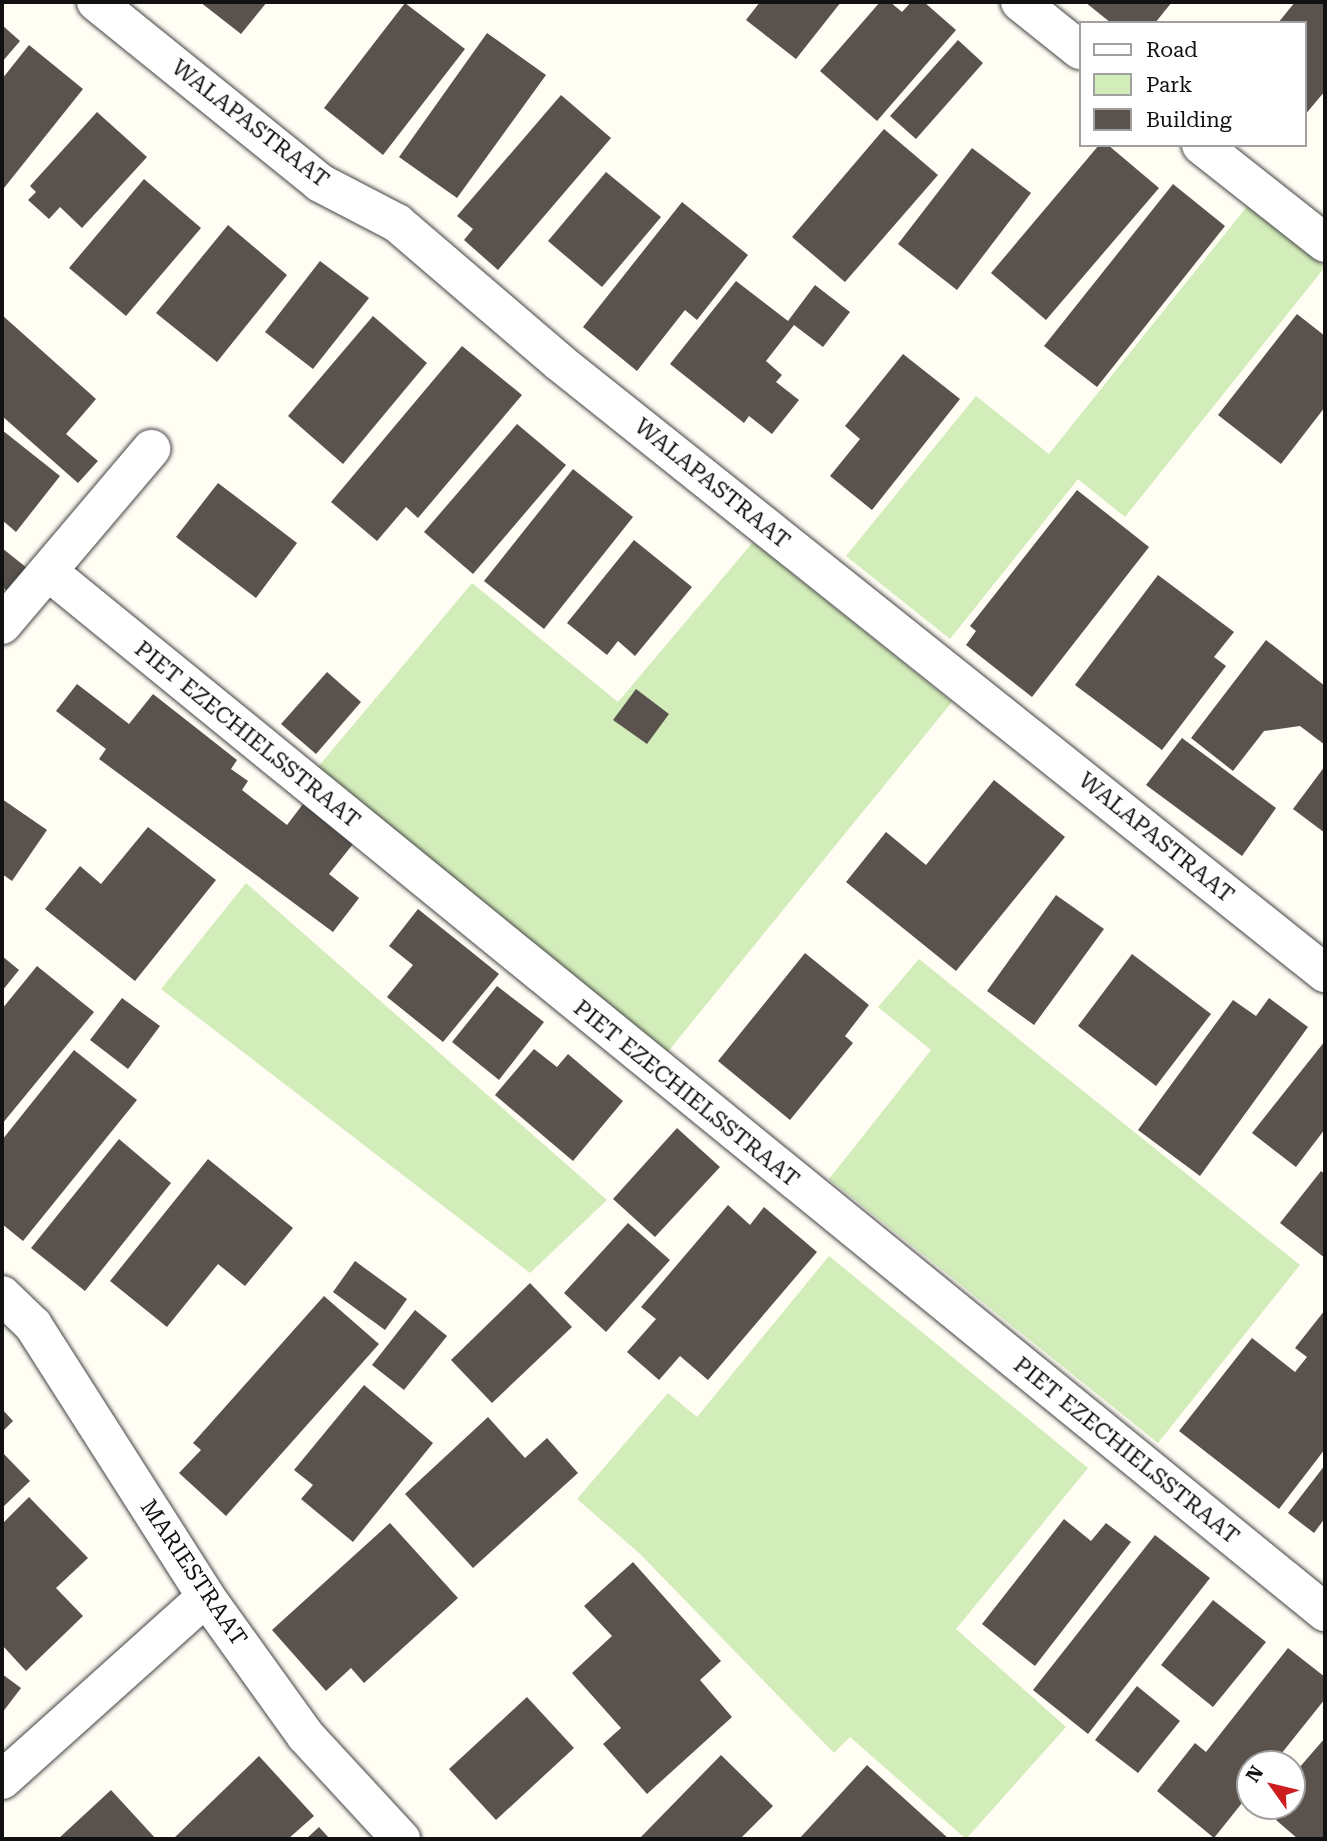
<!DOCTYPE html>
<html>
<head>
<meta charset="utf-8">
<style>
	body { margin:0 }
	#map { position:relative; width:1327px; height:1841px; overflow:hidden; background:#fffdf4; font-family:"Roboto Serif",serif }
	div>[style] { position:absolute }
	.green>* { inset:0; background:#d3edba }
	.building>* { inset:0; background:#5a524c }
	.roads { filter:drop-shadow(0 0 2px #444) drop-shadow(0 0 2px #444) }
	.minor>* { height:38px; margin:-19px; padding:0 19px; transform-origin:19px; border-radius:19px; background:#fff }
	span { translate:-50% -50%; white-space:nowrap; text-align:center; line-height:1.15; -webkit-text-stroke:7px #fff; paint-order:stroke }
	.street-label { font-size:23px; color:#111 }
	.frame { position:absolute; inset:0; border:4px solid #111; pointer-events:none }
	.legend { position:absolute; left:1079px; top:21px; width:228px; height:126px; box-sizing:border-box; background:#fff; border:2px solid #a0a0a0; margin:0; padding:9px 12px; list-style:none; font-size:21px; color:#111 }
	.legend li { display:flex; align-items:center; gap:14px; height:35px }
	.legend b { width:35px; border:2px solid #a0a0a0 }
	.north { position:absolute; left:1236px; top:1750px; width:70px; height:70px; box-sizing:border-box; background:#fff; border:2px solid #a0a0a0; border-radius:50%; rotate:304deg; font-size:19px; font-weight:700; line-height:28px; text-align:center; color:#111 }
	.north::after { content:''; display:block; margin:auto; width:24px; height:32px; background:#cc1d20; clip-path:polygon(50% 0,100% 100%,50% 72%,0 100%) }
</style>
</head>
<body>
<div id="map">
	<div class="green">
		<div style="clip-path:polygon(1249px 204px,1325px 267px,1125px 517px,1078px 479px,950px 639px,846px 556px,976px 396px,1049px 454px)"></div>
		<div style="clip-path:polygon(753px 542px,952px 702px,666px 1054px,318px 767px,472px 583px,618px 702px)"></div>
		<div style="clip-path:polygon(246px 883px,607px 1200px,530px 1273px,161px 989px)"></div>
		<div style="clip-path:polygon(919px 959px,1300px 1265px,1158px 1443px,829px 1179px,931px 1050px,878px 1007px)"></div>
		<div style="clip-path:polygon(829px 1256px,1088px 1468px,956px 1629px,1066px 1727px,966px 1839px,850px 1737px,834px 1753px,639px 1553px,577px 1499px,668px 1393px,697px 1417px)"></div>
	</div>
	<div class="building">
		<div style="clip-path:polygon(200px 2px,267px 2px,241px 34px)"></div>
		<div style="clip-path:polygon(760px 2px,841px 2px,796px 59px,746px 20px)"></div>
		<div style="clip-path:polygon(880px 2px,890px 2px,902px 12px,911px 2px,924px 2px,956px 30px,877px 121px,820px 71px)"></div>
		<div style="clip-path:polygon(1085px 2px,1172px 2px,1155px 23px,1111px 23px)"></div>
		<div style="clip-path:polygon(1295px 2px,1325px 2px,1325px 91px,1304px 116px,1304px 23px,1278px 23px)"></div>
		<div style="clip-path:polygon(405px 3px,465px 49px,383px 155px,324px 108px)"></div>
		<div style="clip-path:polygon(2px 25px,20px 41px,2px 62px)"></div>
		<div style="clip-path:polygon(487px 33px,546px 75px,457px 198px,399px 157px)"></div>
		<div style="clip-path:polygon(958px 40px,983px 63px,916px 139px,890px 116px)"></div>
		<div style="clip-path:polygon(29px 45px,83px 89px,4px 188px,2px 79px)"></div>
		<div style="clip-path:polygon(561px 95px,611px 138px,498px 270px,464px 240px,473px 229px,457px 216px)"></div>
		<div style="clip-path:polygon(97px 112px,147px 157px,82px 228px,60px 207px,49px 219px,28px 200px,36px 192px,30px 186px)"></div>
		<div style="clip-path:polygon(884px 129px,938px 175px,845px 282px,792px 237px)"></div>
		<div style="clip-path:polygon(1099px 145px,1108px 145px,1159px 188px,1046px 320px,991px 273px)"></div>
		<div style="clip-path:polygon(972px 148px,1031px 193px,957px 290px,898px 244px)"></div>
		<div style="clip-path:polygon(606px 172px,661px 217px,602px 287px,548px 241px)"></div>
		<div style="clip-path:polygon(144px 179px,201px 228px,126px 316px,69px 268px)"></div>
		<div style="clip-path:polygon(1173px 184px,1225px 226px,1097px 387px,1044px 346px)"></div>
		<div style="clip-path:polygon(682px 202px,748px 255px,697px 320px,685px 310px,637px 371px,583px 327px)"></div>
		<div style="clip-path:polygon(228px 225px,287px 275px,217px 362px,156px 313px)"></div>
		<div style="clip-path:polygon(320px 261px,369px 298px,313px 369px,265px 332px)"></div>
		<div style="clip-path:polygon(736px 281px,788px 321px,815px 285px,850px 312px,823px 347px,794px 325px,766px 361px,782px 375px,776px 382px,799px 400px,772px 434px,749px 416px,744px 423px,670px 364px)"></div>
		<div style="clip-path:polygon(1297px 314px,1325px 336px,1325px 407px,1281px 464px,1218px 415px)"></div>
		<div style="clip-path:polygon(2px 315px,96px 399px,66px 434px,98px 461px,78px 483px,2px 416px)"></div>
		<div style="clip-path:polygon(373px 316px,427px 363px,343px 464px,288px 416px)"></div>
		<div style="clip-path:polygon(462px 346px,522px 395px,418px 518px,406px 507px,377px 541px,331px 502px)"></div>
		<div style="clip-path:polygon(903px 354px,960px 399px,872px 510px,830px 476px,860px 439px,845px 426px)"></div>
		<div style="clip-path:polygon(517px 424px,566px 465px,473px 574px,424px 532px)"></div>
		<div style="clip-path:polygon(2px 430px,60px 476px,16px 532px,2px 520px)"></div>
		<div style="clip-path:polygon(573px 469px,633px 517px,544px 629px,484px 581px)"></div>
		<div style="clip-path:polygon(218px 483px,297px 543px,256px 598px,176px 537px)"></div>
		<div style="clip-path:polygon(1077px 490px,1149px 547px,1032px 697px,966px 645px,976px 631px,970px 626px)"></div>
		<div style="clip-path:polygon(634px 540px,692px 587px,635px 656px,618px 641px,607px 655px,567px 623px)"></div>
		<div style="clip-path:polygon(2px 548px,27px 568px,7px 591px,2px 586px)"></div>
		<div style="clip-path:polygon(1158px 575px,1234px 632px,1214px 657px,1226px 666px,1162px 750px,1075px 685px)"></div>
		<div style="clip-path:polygon(1266px 640px,1325px 686px,1325px 745px,1300px 726px,1264px 731px,1233px 771px,1191px 738px)"></div>
		<div style="clip-path:polygon(327px 672px,361px 702px,316px 754px,281px 724px)"></div>
		<div style="clip-path:polygon(77px 684px,129px 724px,153px 694px,237px 760px,231px 769px,248px 781px,242px 790px,287px 825px,303px 804px,353px 844px,329px 874px,359px 898px,333px 932px,99px 759px,106px 749px,56px 711px)"></div>
		<div style="clip-path:polygon(636px 689px,669px 714px,647px 744px,613px 720px)"></div>
		<div style="clip-path:polygon(1182px 738px,1276px 808px,1242px 856px,1146px 785px)"></div>
		<div style="clip-path:polygon(1325px 766px,1325px 833px,1293px 809px)"></div>
		<div style="clip-path:polygon(994px 780px,1065px 837px,956px 971px,846px 882px,886px 832px,926px 865px)"></div>
		<div style="clip-path:polygon(2px 799px,47px 830px,12px 881px,2px 874px)"></div>
		<div style="clip-path:polygon(148px 827px,216px 880px,135px 981px,45px 909px,80px 866px,101px 884px)"></div>
		<div style="clip-path:polygon(1056px 895px,1104px 929px,1034px 1025px,987px 991px)"></div>
		<div style="clip-path:polygon(418px 909px,499px 974px,443px 1042px,387px 997px,413px 965px,389px 946px)"></div>
		<div style="clip-path:polygon(805px 953px,869px 1005px,845px 1036px,853px 1043px,790px 1120px,718px 1061px)"></div>
		<div style="clip-path:polygon(1132px 954px,1211px 1014px,1156px 1086px,1078px 1026px)"></div>
		<div style="clip-path:polygon(2px 956px,19px 970px,2px 991px)"></div>
		<div style="clip-path:polygon(37px 966px,94px 1012px,2px 1124px,2px 1009px)"></div>
		<div style="clip-path:polygon(497px 986px,544px 1022px,499px 1080px,452px 1042px)"></div>
		<div style="clip-path:polygon(122px 998px,160px 1026px,128px 1069px,90px 1040px)"></div>
		<div style="clip-path:polygon(1269px 998px,1308px 1027px,1200px 1176px,1138px 1130px,1233px 1000px,1256px 1016px)"></div>
		<div style="clip-path:polygon(1325px 1041px,1325px 1129px,1296px 1167px,1252px 1133px)"></div>
		<div style="clip-path:polygon(534px 1049px,557px 1067px,568px 1054px,623px 1101px,573px 1161px,495px 1095px)"></div>
		<div style="clip-path:polygon(74px 1050px,137px 1100px,23px 1241px,2px 1224px,2px 1140px)"></div>
		<div style="clip-path:polygon(677px 1128px,720px 1167px,655px 1237px,613px 1199px)"></div>
		<div style="clip-path:polygon(119px 1139px,171px 1183px,85px 1291px,31px 1248px)"></div>
		<div style="clip-path:polygon(208px 1159px,293px 1228px,245px 1286px,218px 1264px,167px 1327px,110px 1281px)"></div>
		<div style="clip-path:polygon(1321px 1171px,1325px 1174px,1325px 1258px,1280px 1223px)"></div>
		<div style="clip-path:polygon(728px 1205px,750px 1225px,764px 1207px,817px 1252px,708px 1380px,680px 1356px,659px 1380px,627px 1352px,656px 1319px,641px 1307px)"></div>
		<div style="clip-path:polygon(628px 1223px,670px 1260px,606px 1332px,564px 1293px)"></div>
		<div style="clip-path:polygon(355px 1261px,407px 1299px,385px 1330px,333px 1292px)"></div>
		<div style="clip-path:polygon(530px 1283px,572px 1327px,492px 1403px,451px 1360px)"></div>
		<div style="clip-path:polygon(324px 1296px,379px 1344px,226px 1516px,179px 1473px,201px 1450px,193px 1443px)"></div>
		<div style="clip-path:polygon(415px 1310px,447px 1336px,404px 1390px,372px 1365px)"></div>
		<div style="clip-path:polygon(1325px 1310px,1325px 1449px,1279px 1509px,1179px 1431px,1252px 1338px,1295px 1372px,1307px 1357px,1295px 1348px)"></div>
		<div style="clip-path:polygon(364px 1385px,433px 1443px,353px 1542px,301px 1499px,313px 1485px,294px 1470px)"></div>
		<div style="clip-path:polygon(2px 1409px,13px 1421px,2px 1432px)"></div>
		<div style="clip-path:polygon(488px 1417px,525px 1458px,547px 1438px,578px 1473px,473px 1568px,405px 1494px)"></div>
		<div style="clip-path:polygon(2px 1452px,30px 1481px,2px 1508px)"></div>
		<div style="clip-path:polygon(1325px 1465px,1325px 1518px,1314px 1533px,1288px 1513px)"></div>
		<div style="clip-path:polygon(29px 1497px,88px 1558px,56px 1588px,83px 1616px,26px 1671px,2px 1645px,2px 1524px)"></div>
		<div style="clip-path:polygon(1064px 1519px,1091px 1541px,1106px 1523px,1131px 1542px,1035px 1666px,982px 1624px)"></div>
		<div style="clip-path:polygon(390px 1523px,458px 1598px,364px 1683px,351px 1668px,326px 1691px,272px 1630px)"></div>
		<div style="clip-path:polygon(1155px 1535px,1210px 1578px,1088px 1734px,1033px 1690px)"></div>
		<div style="clip-path:polygon(633px 1562px,721px 1661px,700px 1680px,732px 1717px,647px 1794px,603px 1744px,621px 1728px,572px 1673px,612px 1636px,584px 1606px)"></div>
		<div style="clip-path:polygon(1213px 1600px,1266px 1642px,1213px 1707px,1161px 1665px)"></div>
		<div style="clip-path:polygon(1288px 1648px,1325px 1677px,1325px 1699px,1273px 1764px,1250px 1764px,1250px 1793px,1214px 1838px,1157px 1791px,1195px 1743px,1206px 1752px)"></div>
		<div style="clip-path:polygon(2px 1674px,21px 1688px,2px 1713px)"></div>
		<div style="clip-path:polygon(1137px 1686px,1180px 1721px,1138px 1773px,1095px 1740px)"></div>
		<div style="clip-path:polygon(527px 1697px,574px 1748px,496px 1820px,449px 1769px)"></div>
		<div style="clip-path:polygon(1325px 1738px,1325px 1839px,1298px 1839px,1276px 1820px,1304px 1787px,1292px 1776px)"></div>
		<div style="clip-path:polygon(721px 1755px,773px 1806px,740px 1839px,639px 1839px)"></div>
		<div style="clip-path:polygon(259px 1756px,314px 1816px,288px 1839px,173px 1839px)"></div>
		<div style="clip-path:polygon(867px 1765px,949px 1839px,799px 1839px)"></div>
		<div style="clip-path:polygon(111px 1790px,156px 1839px,58px 1839px)"></div>
		<div style="clip-path:polygon(319px 1827px,330px 1839px,306px 1839px)"></div>
	</div>
	<div class="roads">
		<div class="minor">
			<div style="left:96px;top:2px;width:288px;rotate:38.9deg"></div>
			<div style="left:320px;top:183px;width:87px;rotate:27.5deg"></div>
			<div style="left:397px;top:223px;width:213px;rotate:40.6deg"></div>
			<div style="left:559px;top:362px;width:980px;rotate:38.58deg"></div>
			<div style="left:1020px;top:2px;width:77px;rotate:38.7deg"></div>
			<div style="left:1201px;top:145px;width:158px;rotate:38.3deg"></div>
			<div style="left:50px;top:573px;width:1645px;rotate:39.18deg"></div>
			<div style="left:2px;top:625px;width:231px;rotate:-49.7deg"></div>
			<div style="left:2px;top:1295px;width:43px;rotate:44.1deg"></div>
			<div style="left:33px;top:1325px;width:322px;rotate:57.5deg"></div>
			<div style="left:206px;top:1597px;width:170px;rotate:54.3deg"></div>
			<div style="left:305px;top:1735px;width:142px;rotate:47.3deg"></div>
			<div style="left:2px;top:1780px;width:274px;rotate:-41.9deg"></div>
		</div>
	</div>
	<div class="street-label">
		<span style="left:250px;top:124px;rotate:38deg">WALAPASTRAAT</span>
		<span style="left:712px;top:484px;rotate:39deg">WALAPASTRAAT</span>
		<span style="left:247px;top:735px;rotate:39deg">PIET EZECHIELSSTRAAT</span>
		<span style="left:1156px;top:838px;rotate:39deg">WALAPASTRAAT</span>
		<span style="left:686px;top:1094px;rotate:39deg">PIET EZECHIELSSTRAAT</span>
		<span style="left:1126px;top:1451px;rotate:39deg">PIET EZECHIELSSTRAAT</span>
		<span style="left:193px;top:1573px;rotate:56deg">MARIESTRAAT</span>
	</div>
	<div class="frame"></div>
	<ul class="legend">
	<li><b style="height:9px;background:#fff"></b>Road</li>
	<li><b style="height:19px;background:#d3edba"></b>Park</li>
	<li><b style="height:19px;background:#5a524c"></b>Building</li>
	</ul>
	<div class="north">N</div>
</div>
</body>
</html>
